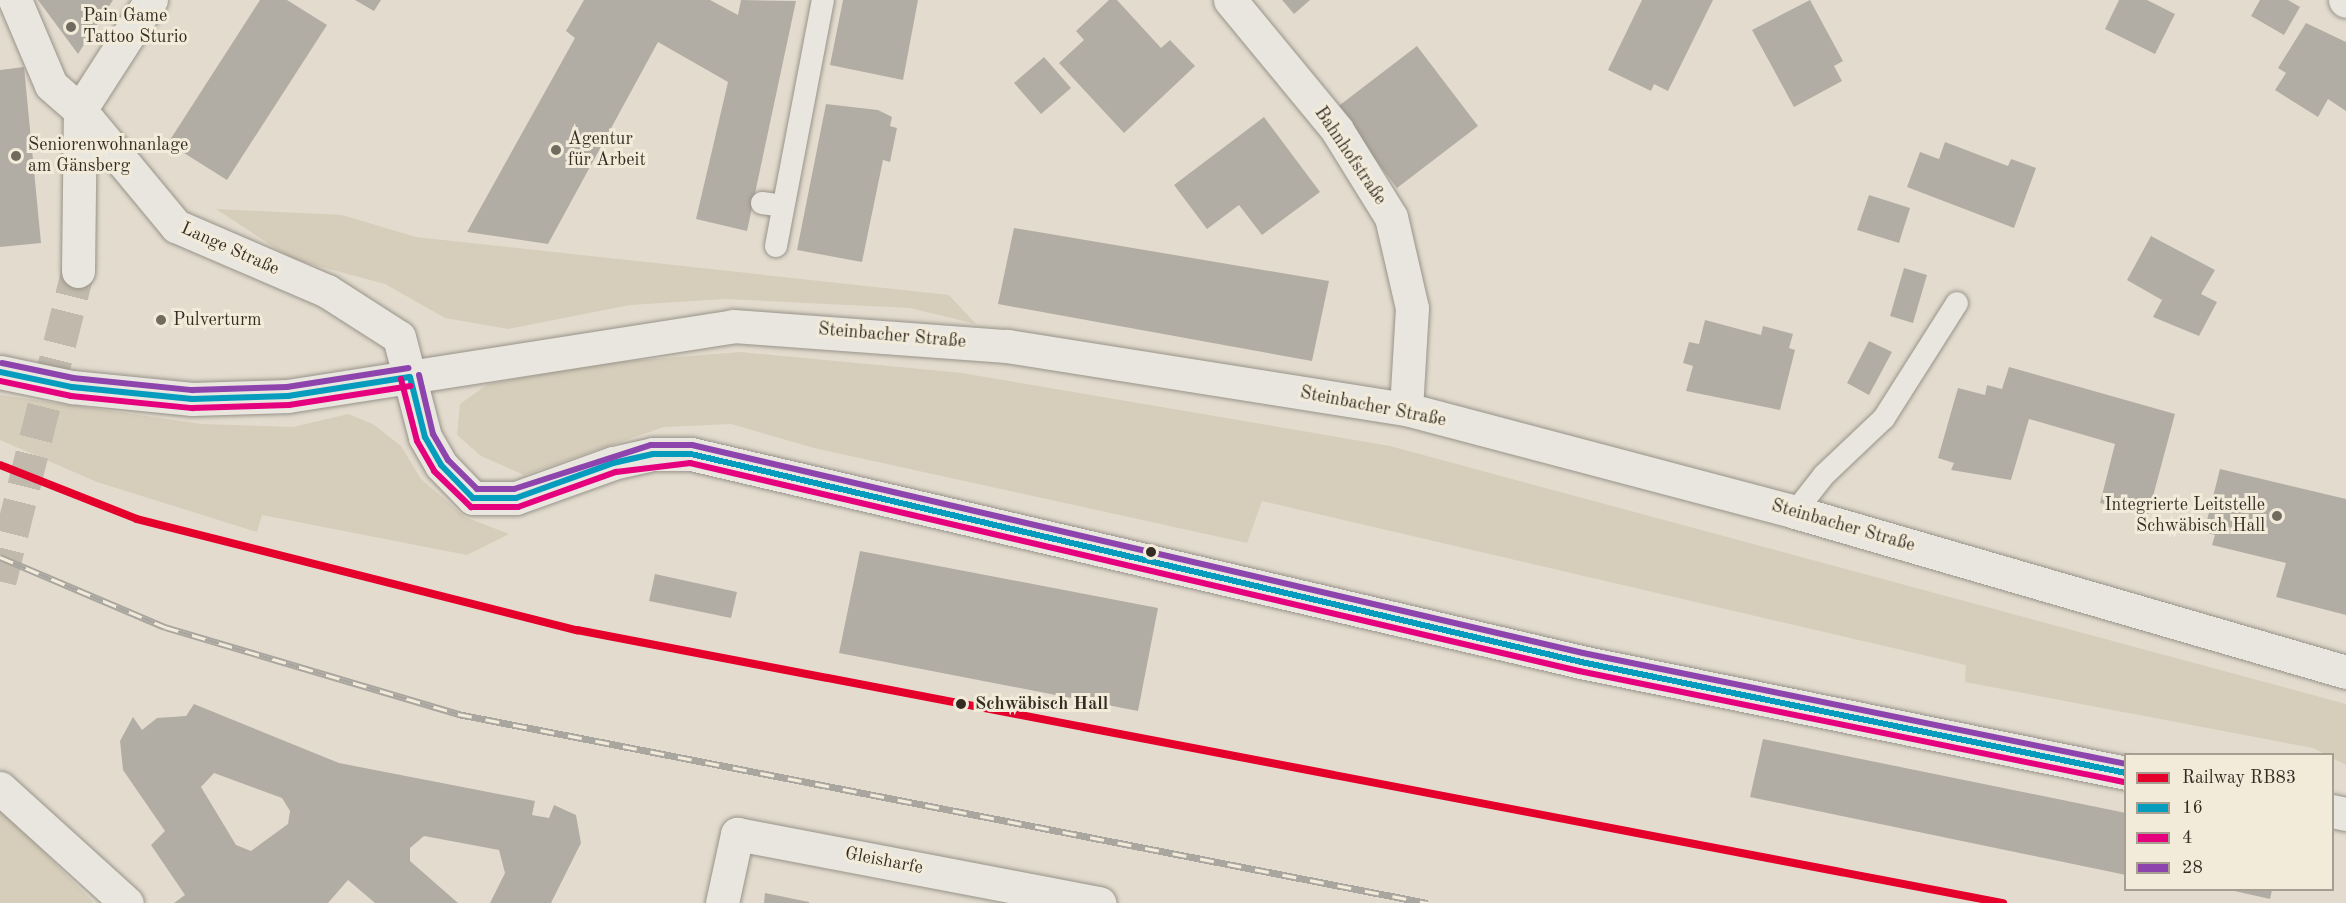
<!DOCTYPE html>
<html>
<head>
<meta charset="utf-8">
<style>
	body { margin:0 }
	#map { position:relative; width:2346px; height:903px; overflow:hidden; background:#e3dcce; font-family:"Old Standard TT",serif }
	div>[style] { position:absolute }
	.green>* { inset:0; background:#d6cdba }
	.building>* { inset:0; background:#b2ada4 }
	.street-tunnel>* { height:33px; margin-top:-16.5px; transform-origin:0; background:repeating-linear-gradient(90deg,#c0b9ac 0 33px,transparent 0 49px) }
	.roads { filter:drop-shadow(0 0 2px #98938a) drop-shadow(0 0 2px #98938a) }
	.lane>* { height:22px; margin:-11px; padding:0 11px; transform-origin:11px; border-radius:11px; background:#e9e6df }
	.street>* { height:33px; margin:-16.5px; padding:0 16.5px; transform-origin:16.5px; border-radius:16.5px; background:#e9e6df }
	.secondary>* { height:33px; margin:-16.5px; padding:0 16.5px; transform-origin:16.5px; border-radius:16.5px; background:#e9e6df }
	.rail>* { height:7px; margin-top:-3.5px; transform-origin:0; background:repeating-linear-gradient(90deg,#f2ebda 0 14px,#a9a6a0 0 28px); box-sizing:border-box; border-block:2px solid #a9a6a0 }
	.bus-1>* { height:6px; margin:-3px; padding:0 3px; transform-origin:3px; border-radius:3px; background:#059cbd }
	.bus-2>* { height:6px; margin:-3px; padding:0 3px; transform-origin:3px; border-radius:3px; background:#e5007d }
	.bus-3>* { height:6px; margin:-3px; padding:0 3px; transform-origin:3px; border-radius:3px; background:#8e44ad }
	.rail-1>* { height:8px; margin:-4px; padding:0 4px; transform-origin:4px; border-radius:4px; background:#e4002b }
	.dots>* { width:16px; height:16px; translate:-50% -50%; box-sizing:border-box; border:3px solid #f2ebda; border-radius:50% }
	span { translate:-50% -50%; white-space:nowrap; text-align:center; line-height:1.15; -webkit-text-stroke:6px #f2ebda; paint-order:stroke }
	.poi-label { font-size:18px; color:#342c23 }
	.left { translate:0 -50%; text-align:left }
	.right { translate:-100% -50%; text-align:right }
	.street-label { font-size:18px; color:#342c23 }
	.stop-label { font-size:18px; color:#342c23; font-weight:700 }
	.legend { position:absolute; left:2124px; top:753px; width:210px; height:138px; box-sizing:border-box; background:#f2ebda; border:2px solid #a69f91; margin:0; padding:8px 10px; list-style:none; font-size:18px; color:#342c23 }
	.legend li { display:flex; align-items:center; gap:12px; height:30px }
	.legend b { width:30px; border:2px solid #a69f91 }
</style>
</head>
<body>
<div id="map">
	<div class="green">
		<div style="clip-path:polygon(216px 209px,342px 215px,416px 237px,949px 295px,976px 324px,910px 308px,726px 299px,630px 305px,508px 329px,445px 318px,385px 284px,292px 259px)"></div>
		<div style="clip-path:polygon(740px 352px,962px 373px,1390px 446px,2346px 704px,2346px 765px,2313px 748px,1965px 682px,1966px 665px,1262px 501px,1247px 543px,814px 448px,731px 424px,664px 427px,524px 475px,481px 456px,457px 435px,460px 404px,488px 384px,603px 363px)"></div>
		<div style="clip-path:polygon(0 395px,202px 424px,293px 427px,348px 414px,373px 424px,401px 446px,421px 479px,465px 517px,509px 534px,467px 555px,262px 515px,257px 532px,97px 482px,0 440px)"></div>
		<div style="clip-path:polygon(0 807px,94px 903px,0 903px)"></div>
	</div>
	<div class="building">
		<div style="clip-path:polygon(38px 0,113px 0,78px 54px)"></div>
		<div style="clip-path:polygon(260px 0,287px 0,327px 25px,227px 180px,168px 143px)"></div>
		<div style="clip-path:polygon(355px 0,381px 0,374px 11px)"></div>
		<div style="clip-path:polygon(584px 0,710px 0,738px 15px,741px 0,796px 1px,747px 231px,696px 219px,728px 82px,658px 42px,548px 244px,467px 232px,575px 38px,566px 31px)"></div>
		<div style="clip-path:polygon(843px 0,918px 0,903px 80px,830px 65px)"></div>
		<div style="clip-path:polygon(1109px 0,1117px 0,1161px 48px,1170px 40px,1195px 66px,1124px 133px,1059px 63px,1084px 40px,1076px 31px)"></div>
		<div style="clip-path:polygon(1282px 0,1310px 0,1294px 14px)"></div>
		<div style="clip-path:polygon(1642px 0,1713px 0,1668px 91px,1654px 84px,1651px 91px,1608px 70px)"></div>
		<div style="clip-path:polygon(1810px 0,1843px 61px,1834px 66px,1842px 81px,1794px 107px,1752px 30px)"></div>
		<div style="clip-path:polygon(2119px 0,2147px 0,2175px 14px,2155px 54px,2105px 29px)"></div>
		<div style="clip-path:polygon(2260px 0,2288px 0,2300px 7px,2284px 35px,2251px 16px)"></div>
		<div style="clip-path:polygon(2306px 23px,2346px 42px,2346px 111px,2328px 99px,2318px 117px,2275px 90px,2286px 73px,2278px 68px)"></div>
		<div style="clip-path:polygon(1417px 46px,1478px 126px,1397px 188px,1336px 108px)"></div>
		<div style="clip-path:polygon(1044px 57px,1071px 88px,1041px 114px,1014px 83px)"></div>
		<div style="clip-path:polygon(24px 67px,41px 243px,0 247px,0 70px)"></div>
		<div style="clip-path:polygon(826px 104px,878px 110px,892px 117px,890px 126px,897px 128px,890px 162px,883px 160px,862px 262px,797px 250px)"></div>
		<div style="clip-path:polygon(1264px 117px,1320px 192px,1262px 235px,1239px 205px,1207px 229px,1174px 185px)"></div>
		<div style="clip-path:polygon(1945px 142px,2008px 166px,2011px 159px,2036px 168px,2014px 228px,1907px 187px,1920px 152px,1939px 159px)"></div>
		<div style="clip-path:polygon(1869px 195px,1910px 208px,1899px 243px,1857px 230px)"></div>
		<div style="clip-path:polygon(1014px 228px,1329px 281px,1312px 361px,998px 304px)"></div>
		<div style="clip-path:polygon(2151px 236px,2215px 270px,2201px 294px,2217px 302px,2199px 336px,2153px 317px,2162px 300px,2127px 280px)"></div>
		<div style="clip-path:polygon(1904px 268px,1927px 275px,1913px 323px,1890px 316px)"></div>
		<div style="clip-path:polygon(1705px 320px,1761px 335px,1763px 326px,1793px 334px,1789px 348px,1795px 350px,1780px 410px,1686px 391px,1693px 366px,1683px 363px,1689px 342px,1699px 344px)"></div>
		<div style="clip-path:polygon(1869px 341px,1892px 352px,1869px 395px,1847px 383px)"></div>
		<div style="clip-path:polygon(2009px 367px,2175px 414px,2148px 515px,2100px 503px,2115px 444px,2029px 419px,2011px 480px,1951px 470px,1954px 463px,1938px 458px,1958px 388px,1985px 395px,1987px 385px,2002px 389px)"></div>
		<div style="clip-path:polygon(2220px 469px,2346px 499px,2346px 615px,2276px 597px,2286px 563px,2212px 545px,2215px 535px,2204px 532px)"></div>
		<div style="clip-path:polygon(860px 551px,1158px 608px,1138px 711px,839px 653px)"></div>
		<div style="clip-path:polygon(655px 574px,737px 592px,731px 618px,649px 601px)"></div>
		<div style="clip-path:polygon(evenodd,194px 704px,339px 763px,535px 801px,532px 815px,549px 818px,554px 805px,576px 815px,581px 843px,551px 903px,490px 903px,505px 873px,499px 850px,424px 836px,410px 848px,410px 861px,458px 903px,375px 903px,348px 880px,328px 903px,174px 903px,185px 895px,151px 845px,165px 831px,123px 770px,120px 741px,133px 717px,142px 730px,157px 718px,186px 716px,194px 704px,214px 773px,282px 798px,290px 811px,288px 824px,251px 851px,236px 845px,201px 787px,214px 773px)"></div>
		<div style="clip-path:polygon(1763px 739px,2126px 813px,2126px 875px,1750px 797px)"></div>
		<div style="clip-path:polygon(2230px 890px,2272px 890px,2270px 899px)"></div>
		<div style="clip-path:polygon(765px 893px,809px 902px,809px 903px,764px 903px)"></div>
	</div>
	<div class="street-tunnel">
		<div style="left:0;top:581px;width:320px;rotate:-75.9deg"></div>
	</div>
	<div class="roads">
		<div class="lane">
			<div style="left:762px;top:203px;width:21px;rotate:8deg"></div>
			<div style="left:776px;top:246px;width:250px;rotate:-79.2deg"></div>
			<div style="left:1795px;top:512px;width:47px;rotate:-51.9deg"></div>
			<div style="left:1824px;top:475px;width:83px;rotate:-43.5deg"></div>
			<div style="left:1884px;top:418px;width:136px;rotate:-57.6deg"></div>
		</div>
		<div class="street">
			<div style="left:15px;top:0;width:92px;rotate:67deg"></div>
			<div style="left:51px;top:85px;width:38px;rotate:41deg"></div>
			<div style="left:80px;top:110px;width:151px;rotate:50.4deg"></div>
			<div style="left:176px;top:226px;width:164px;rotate:23.3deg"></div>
			<div style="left:327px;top:291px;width:85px;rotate:32.6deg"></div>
			<div style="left:399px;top:337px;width:103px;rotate:75.4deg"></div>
			<div style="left:425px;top:437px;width:32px;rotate:60deg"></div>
			<div style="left:441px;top:465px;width:46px;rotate:45.9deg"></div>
			<div style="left:473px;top:498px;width:43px"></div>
			<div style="left:516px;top:498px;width:103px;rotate:-19.8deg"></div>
			<div style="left:613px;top:463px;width:41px;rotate:-12.7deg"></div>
			<div style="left:653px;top:454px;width:38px"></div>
			<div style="left:691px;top:454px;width:914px;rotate:13.15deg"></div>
			<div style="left:1581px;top:662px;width:556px;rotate:11.51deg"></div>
			<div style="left:1230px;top:0;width:168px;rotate:50.5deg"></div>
			<div style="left:1337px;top:130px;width:102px;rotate:58.2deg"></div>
			<div style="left:1391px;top:217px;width:93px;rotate:77deg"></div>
			<div style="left:1412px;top:308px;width:101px;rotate:93.4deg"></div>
			<div style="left:2345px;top:0;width:1px;rotate:45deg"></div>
			<div style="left:80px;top:110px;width:131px;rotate:-57.2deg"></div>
			<div style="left:78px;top:271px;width:161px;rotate:-89.3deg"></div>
			<div style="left:0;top:788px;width:171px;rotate:42.2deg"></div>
			<div style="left:2332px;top:811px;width:14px;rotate:12deg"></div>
			<div style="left:722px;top:903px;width:71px;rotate:-77.7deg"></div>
			<div style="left:737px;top:834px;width:369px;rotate:10.8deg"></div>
		</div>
		<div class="secondary">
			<div style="left:0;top:372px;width:74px;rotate:11.8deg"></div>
			<div style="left:72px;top:387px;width:121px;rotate:5.7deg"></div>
			<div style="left:192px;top:399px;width:96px;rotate:-1.8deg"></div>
			<div style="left:288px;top:396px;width:450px;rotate:-8.9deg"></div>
			<div style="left:733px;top:326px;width:275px;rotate:4.2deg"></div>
			<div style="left:1007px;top:346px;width:404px;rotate:9deg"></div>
			<div style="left:1406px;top:409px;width:402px;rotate:14.8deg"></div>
			<div style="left:1795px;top:512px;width:574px;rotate:16.19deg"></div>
		</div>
	</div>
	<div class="rail">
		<div style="left:0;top:557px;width:179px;rotate:23deg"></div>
		<div style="left:165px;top:627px;width:306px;rotate:16.5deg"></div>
		<div style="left:458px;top:714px;width:988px;rotate:11.03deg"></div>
	</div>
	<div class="bus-1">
		<div style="left:0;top:372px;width:74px;rotate:11.8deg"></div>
		<div style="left:72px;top:387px;width:121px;rotate:5.7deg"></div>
		<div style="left:192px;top:399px;width:96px;rotate:-1.8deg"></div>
		<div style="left:288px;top:396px;width:123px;rotate:-8.9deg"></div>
		<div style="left:410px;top:377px;width:62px;rotate:76deg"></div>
		<div style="left:425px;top:437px;width:32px;rotate:60deg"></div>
		<div style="left:441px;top:465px;width:46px;rotate:45.9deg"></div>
		<div style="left:473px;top:498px;width:43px"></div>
		<div style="left:516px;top:498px;width:103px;rotate:-19.8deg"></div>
		<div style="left:613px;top:463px;width:41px;rotate:-12.7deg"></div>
		<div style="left:653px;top:454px;width:38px"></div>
		<div style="left:691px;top:454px;width:914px;rotate:13.15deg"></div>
		<div style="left:1581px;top:662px;width:556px;rotate:11.51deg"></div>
	</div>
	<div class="bus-2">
		<div style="left:401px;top:379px;width:64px;rotate:75.5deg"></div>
		<div style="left:417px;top:441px;width:34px;rotate:60deg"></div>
		<div style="left:434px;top:471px;width:52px;rotate:44.2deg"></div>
		<div style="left:471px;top:507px;width:47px"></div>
		<div style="left:518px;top:507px;width:104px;rotate:-19.7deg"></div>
		<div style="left:616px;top:472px;width:75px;rotate:-6.9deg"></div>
		<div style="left:690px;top:463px;width:913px;rotate:13.17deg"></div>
		<div style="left:1579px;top:671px;width:556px;rotate:11.51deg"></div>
		<div style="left:0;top:381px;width:73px;rotate:11.9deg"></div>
		<div style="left:71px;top:396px;width:122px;rotate:5.7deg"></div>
		<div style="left:192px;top:408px;width:97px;rotate:-1.8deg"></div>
		<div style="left:289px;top:405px;width:123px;rotate:-8.9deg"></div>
	</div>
	<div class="bus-3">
		<div style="left:2px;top:363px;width:73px;rotate:11.9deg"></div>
		<div style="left:73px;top:378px;width:120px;rotate:5.8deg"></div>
		<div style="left:192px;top:390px;width:95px;rotate:-1.8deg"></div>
		<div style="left:287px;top:387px;width:123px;rotate:-8.9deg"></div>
		<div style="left:419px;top:375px;width:61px;rotate:76.7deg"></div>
		<div style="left:433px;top:434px;width:30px;rotate:60deg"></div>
		<div style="left:448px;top:460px;width:41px;rotate:45deg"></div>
		<div style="left:477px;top:489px;width:37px"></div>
		<div style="left:514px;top:489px;width:144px;rotate:-17.8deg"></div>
		<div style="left:651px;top:445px;width:41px"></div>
		<div style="left:692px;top:445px;width:915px;rotate:13.14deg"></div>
		<div style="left:1583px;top:653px;width:554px;rotate:11.55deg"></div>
	</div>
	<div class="rail-1">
		<div style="left:0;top:465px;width:147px;rotate:21.5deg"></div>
		<div style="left:137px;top:519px;width:454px;rotate:14.2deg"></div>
		<div style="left:577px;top:630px;width:1452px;rotate:10.84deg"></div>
	</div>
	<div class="dots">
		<div style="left:71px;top:27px;background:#716a5f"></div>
		<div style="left:556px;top:150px;background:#716a5f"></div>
		<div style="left:16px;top:156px;background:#716a5f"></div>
		<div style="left:161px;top:320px;background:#716a5f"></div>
		<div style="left:2277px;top:516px;background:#716a5f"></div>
		<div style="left:1151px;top:552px;background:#342c23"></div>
		<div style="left:961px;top:704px;background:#342c23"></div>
	</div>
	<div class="poi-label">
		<span class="left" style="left:83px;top:27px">Pain Game<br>Tattoo Sturio</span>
		<span class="left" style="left:568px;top:150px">Agentur<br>für Arbeit</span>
		<span class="left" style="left:28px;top:156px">Seniorenwohnanlage<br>am Gänsberg</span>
		<span class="left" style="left:173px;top:320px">Pulverturm</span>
		<span class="right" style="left:2265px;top:516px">Integrierte Leitstelle<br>Schwäbisch Hall</span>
	</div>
	<div class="street-label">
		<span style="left:1350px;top:156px;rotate:56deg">Bahnhofstraße</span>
		<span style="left:230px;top:249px;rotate:24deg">Lange Straße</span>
		<span style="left:892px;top:336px;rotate:5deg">Steinbacher Straße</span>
		<span style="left:1373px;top:407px;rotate:11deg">Steinbacher Straße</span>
		<span style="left:1843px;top:526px;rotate:16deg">Steinbacher Straße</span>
		<span style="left:884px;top:861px;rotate:11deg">Gleisharfe</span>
	</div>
	<div class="stop-label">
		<span class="left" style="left:975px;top:704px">Schwäbisch Hall</span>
	</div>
	<ul class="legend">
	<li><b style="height:8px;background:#e4002b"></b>Railway RB83</li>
	<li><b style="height:8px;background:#059cbd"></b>16</li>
	<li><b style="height:8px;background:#e5007d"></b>4</li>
	<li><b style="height:8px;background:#8e44ad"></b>28</li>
	</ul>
</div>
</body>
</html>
